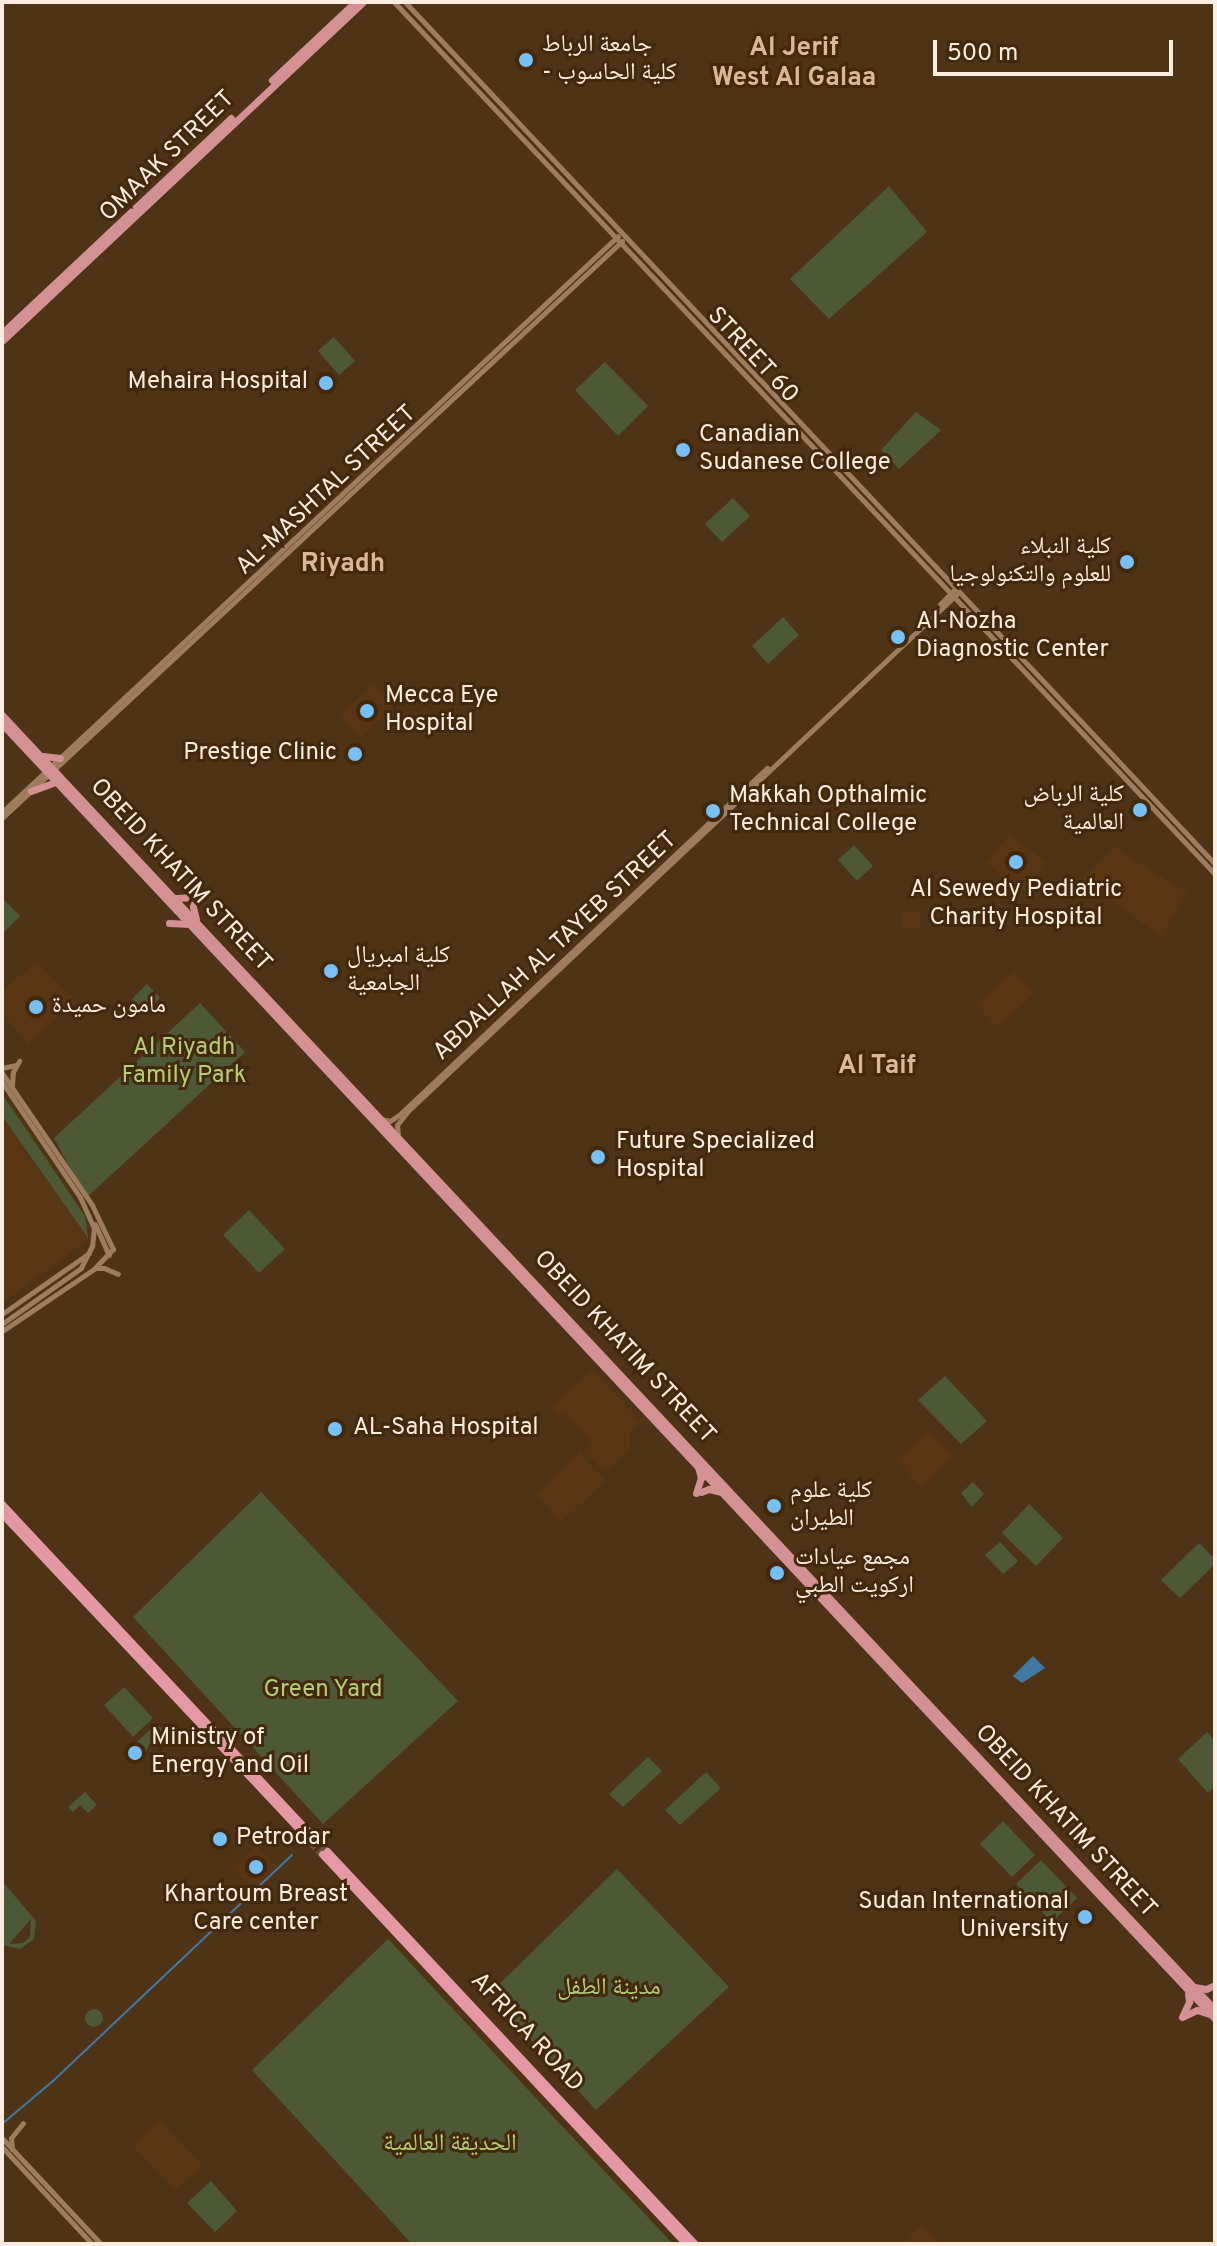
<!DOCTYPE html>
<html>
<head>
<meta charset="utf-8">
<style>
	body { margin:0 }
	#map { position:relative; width:1217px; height:2246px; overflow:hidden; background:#4f3316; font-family:Overpass,"Noto Naskh Arabic",sans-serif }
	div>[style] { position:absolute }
	.built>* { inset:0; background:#583613 }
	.round { border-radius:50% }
	.green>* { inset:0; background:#4d5936 }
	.water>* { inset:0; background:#3f7aa6 }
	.stream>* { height:2px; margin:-1px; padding:0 1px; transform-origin:1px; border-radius:1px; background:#3f7aa6 }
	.trunk-tunnel>* { height:7px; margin-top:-3.5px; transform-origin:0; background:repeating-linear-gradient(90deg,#694f34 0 7px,transparent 0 10.5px) }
	.secondary>* { height:5px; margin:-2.5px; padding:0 2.5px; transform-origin:2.5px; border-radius:2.5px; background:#9e7c5f }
	.primary>* { height:7px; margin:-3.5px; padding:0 3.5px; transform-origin:3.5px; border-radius:3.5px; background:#d39193 }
	.trunk>* { height:7px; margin:-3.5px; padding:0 3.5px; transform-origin:3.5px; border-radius:3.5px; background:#e498a4 }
	.dots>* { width:22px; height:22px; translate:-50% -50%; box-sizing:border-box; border:4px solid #44280b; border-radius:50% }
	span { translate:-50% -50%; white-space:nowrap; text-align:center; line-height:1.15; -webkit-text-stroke:6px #44280b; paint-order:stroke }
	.poi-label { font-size:24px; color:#fcede0 }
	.left { translate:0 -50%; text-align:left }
	.right { translate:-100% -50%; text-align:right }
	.street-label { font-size:24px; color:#fcede0 }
	.park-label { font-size:24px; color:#b2cf73 }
	.neighbourhood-label { font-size:26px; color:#dab797; font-weight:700 }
	.frame { position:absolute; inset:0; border:4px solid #fcede0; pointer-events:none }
	.scale { position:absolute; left:933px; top:40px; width:240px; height:36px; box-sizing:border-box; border:4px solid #fcede0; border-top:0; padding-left:10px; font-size:24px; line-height:28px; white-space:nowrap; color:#fcede0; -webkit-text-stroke:6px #44280b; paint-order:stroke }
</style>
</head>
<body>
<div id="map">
	<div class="built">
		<div style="clip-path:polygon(373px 684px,394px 706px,361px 738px,340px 715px)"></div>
		<div style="clip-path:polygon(1009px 834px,1046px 861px,1022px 893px,986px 863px)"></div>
		<div style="clip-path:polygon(1115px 847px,1187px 893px,1161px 937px,1082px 878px)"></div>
		<div class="round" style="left:901px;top:910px;width:20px;height:20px"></div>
		<div style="clip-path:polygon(37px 961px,76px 1001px,28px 1044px,2px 1013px,2px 991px)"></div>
		<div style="clip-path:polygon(1014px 971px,1034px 993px,998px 1027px,977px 1005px)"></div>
		<div style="clip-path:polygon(2px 1090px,89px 1225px,88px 1240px,2px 1303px,2px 1116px,87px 1238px)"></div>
		<div style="clip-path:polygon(593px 1369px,641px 1422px,630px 1434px,630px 1450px,605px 1473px,584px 1451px,592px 1442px,564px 1412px,558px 1417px,550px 1408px)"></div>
		<div style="clip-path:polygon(929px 1431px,952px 1456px,921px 1487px,897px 1460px)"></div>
		<div style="clip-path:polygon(580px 1452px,606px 1481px,561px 1522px,537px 1495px)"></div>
		<div style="clip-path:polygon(257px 1845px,278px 1867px,253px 1889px,233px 1868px)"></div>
		<div style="clip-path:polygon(160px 2120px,203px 2166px,175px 2191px,133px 2146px)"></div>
		<div style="clip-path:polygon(922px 2224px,937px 2240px,932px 2244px,904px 2244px)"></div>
	</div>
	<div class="green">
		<div style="clip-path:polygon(889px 186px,927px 232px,829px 319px,790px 279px)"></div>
		<div style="clip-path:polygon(334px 337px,355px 361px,339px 375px,318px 351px)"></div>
		<div style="clip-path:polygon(605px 362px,648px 406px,618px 436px,575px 390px)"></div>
		<div style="clip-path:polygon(916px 412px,941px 430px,899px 469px,881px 450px)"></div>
		<div style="clip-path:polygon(733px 498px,750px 516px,722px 542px,705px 524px)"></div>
		<div style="clip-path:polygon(783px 617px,799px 635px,768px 664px,752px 646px)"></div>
		<div style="clip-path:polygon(854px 845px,873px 866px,857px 881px,838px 860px)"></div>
		<div style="clip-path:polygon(2px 898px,20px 916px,3px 933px,2px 932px)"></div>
		<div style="clip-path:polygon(147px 984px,160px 998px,145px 1013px,132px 999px)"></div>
		<div style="clip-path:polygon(200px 1003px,245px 1052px,86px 1198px,54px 1138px)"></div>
		<div style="clip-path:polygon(2px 1094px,85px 1216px,88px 1238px,2px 1116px)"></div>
		<div style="clip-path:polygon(249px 1210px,285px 1249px,259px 1273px,223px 1235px)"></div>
		<div style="clip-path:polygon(945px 1376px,987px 1421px,961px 1444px,918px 1400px)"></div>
		<div style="clip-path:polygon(973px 1482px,984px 1494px,972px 1507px,961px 1493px)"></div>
		<div style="clip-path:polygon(261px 1492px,458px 1701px,323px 1824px,133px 1617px)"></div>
		<div style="clip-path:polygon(1029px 1504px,1063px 1538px,1036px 1566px,1002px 1533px)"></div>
		<div style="clip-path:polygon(1000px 1542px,1018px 1561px,1003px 1574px,985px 1555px)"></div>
		<div style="clip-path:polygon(1199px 1543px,1215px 1559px,1215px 1564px,1180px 1598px,1161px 1580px)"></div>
		<div style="clip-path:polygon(124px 1687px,153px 1718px,133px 1737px,104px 1705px)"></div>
		<div style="clip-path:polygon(156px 1724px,164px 1730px,152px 1739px,146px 1751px,137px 1742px)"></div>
		<div style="clip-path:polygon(1207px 1732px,1215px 1741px,1215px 1786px,1208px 1793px,1178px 1759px)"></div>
		<div class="round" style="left:177px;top:1756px;width:20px;height:20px"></div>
		<div style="clip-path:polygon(648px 1757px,662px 1771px,623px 1807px,609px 1794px)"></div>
		<div style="clip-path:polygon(706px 1772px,721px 1788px,680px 1825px,665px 1810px)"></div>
		<div style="clip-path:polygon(85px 1792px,97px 1805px,88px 1813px,80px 1805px,73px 1812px,68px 1807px)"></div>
		<div style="clip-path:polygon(1003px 1821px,1035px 1855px,1012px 1877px,980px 1844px)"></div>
		<div style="clip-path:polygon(1041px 1860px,1077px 1898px,1052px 1922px,1016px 1884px)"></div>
		<div style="clip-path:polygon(617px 1869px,729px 1987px,596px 2110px,489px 1994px)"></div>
		<div style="clip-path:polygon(evenodd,2px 1881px,36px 1921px,34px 1939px,20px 1949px,2px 1945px,2px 1881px,31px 1919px,30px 1937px,23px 1943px,9px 1944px,31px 1919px)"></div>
		<div style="clip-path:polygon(388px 1939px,546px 2109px,673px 2244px,412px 2244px,252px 2070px)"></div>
		<div class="round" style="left:85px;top:2009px;width:18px;height:18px"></div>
		<div style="clip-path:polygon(211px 2181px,237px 2211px,215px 2232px,187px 2203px)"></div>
	</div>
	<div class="water">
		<div style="clip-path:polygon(1033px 1656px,1045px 1668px,1022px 1683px,1013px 1676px)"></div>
	</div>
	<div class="stream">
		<div style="left:2px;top:2124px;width:67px;rotate:-40.1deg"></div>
		<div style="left:53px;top:2081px;width:329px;rotate:-43.4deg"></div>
	</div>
	<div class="trunk-tunnel">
		<div style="left:315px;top:1838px;width:18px;rotate:47deg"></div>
		<div style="left:311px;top:1842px;width:16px;rotate:47deg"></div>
	</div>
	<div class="secondary">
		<div style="left:394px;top:2px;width:1198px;rotate:46.73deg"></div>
		<div style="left:405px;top:2px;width:1183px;rotate:46.78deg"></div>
		<div style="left:940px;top:604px;width:23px;rotate:-45deg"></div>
		<div style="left:2px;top:812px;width:843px;rotate:-43.08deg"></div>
		<div style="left:2px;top:818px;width:847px;rotate:-42.94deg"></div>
		<div style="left:2px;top:1068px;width:13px;rotate:-13deg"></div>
		<div style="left:2px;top:1073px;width:160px;rotate:55.7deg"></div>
		<div style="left:92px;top:1205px;width:49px;rotate:64.5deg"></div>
		<div style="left:113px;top:1249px;width:28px;rotate:134deg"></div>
		<div style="left:94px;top:1269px;width:111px;rotate:146deg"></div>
		<div style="left:2px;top:1082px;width:139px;rotate:55.9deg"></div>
		<div style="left:80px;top:1197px;width:34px;rotate:66deg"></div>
		<div style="left:94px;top:1228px;width:18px;rotate:96deg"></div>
		<div style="left:92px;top:1246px;width:25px;rotate:117deg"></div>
		<div style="left:81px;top:1268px;width:97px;rotate:144.7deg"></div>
		<div style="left:12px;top:1085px;width:13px;rotate:-86deg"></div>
		<div style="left:13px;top:1072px;width:13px;rotate:-61deg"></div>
		<div style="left:381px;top:1119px;width:9px;rotate:13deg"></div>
		<div style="left:390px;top:1121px;width:11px;rotate:-34deg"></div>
		<div style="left:399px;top:1115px;width:506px;rotate:-43.32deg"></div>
		<div style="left:398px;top:1136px;width:11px;rotate:-95deg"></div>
		<div style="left:397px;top:1125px;width:18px;rotate:-52deg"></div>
		<div style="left:408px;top:1111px;width:753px;rotate:-43.28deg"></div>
		<div style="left:95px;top:1224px;width:34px;rotate:66deg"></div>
		<div style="left:95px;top:1268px;width:9px"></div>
		<div style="left:104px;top:1268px;width:15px;rotate:23deg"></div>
		<div style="left:2px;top:1314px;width:106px;rotate:-35deg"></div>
		<div style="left:2px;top:2138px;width:145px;rotate:47deg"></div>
		<div style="left:2px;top:2147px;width:132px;rotate:47.1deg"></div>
		<div style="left:12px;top:2149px;width:11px;rotate:-95deg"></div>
		<div style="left:11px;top:2138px;width:19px;rotate:-51deg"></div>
	</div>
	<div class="primary">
		<div style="left:272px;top:80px;width:114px;rotate:-43.2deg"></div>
		<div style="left:2px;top:333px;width:314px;rotate:-43.2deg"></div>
		<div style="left:2px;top:341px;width:495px;rotate:-43.2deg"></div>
		<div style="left:2px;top:715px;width:1774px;rotate:46.87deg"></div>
		<div style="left:2px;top:724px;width:1774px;rotate:46.87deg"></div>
		<div style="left:43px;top:756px;width:17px;rotate:7deg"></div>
		<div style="left:31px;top:791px;width:27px;rotate:-20deg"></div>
		<div style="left:176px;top:898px;width:20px;rotate:-3deg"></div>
		<div style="left:196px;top:897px;width:10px;rotate:107deg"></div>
		<div style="left:193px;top:907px;width:12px;rotate:76deg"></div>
		<div style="left:169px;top:923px;width:21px;rotate:3deg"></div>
		<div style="left:701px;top:1492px;width:9px;rotate:-21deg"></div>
		<div style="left:709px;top:1489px;width:12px;rotate:14deg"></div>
		<div style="left:696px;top:1493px;width:16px;rotate:-72deg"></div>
		<div style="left:701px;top:1478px;width:11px;rotate:-105deg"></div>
		<div style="left:1194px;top:1987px;width:12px;rotate:9deg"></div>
		<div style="left:1206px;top:1989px;width:10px;rotate:-24deg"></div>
		<div style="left:1184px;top:2016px;width:14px;rotate:-25deg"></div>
		<div style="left:1197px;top:2010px;width:13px;rotate:18deg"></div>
		<div style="left:1182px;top:2017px;width:17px;rotate:-65deg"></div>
		<div style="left:1189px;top:2002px;width:8px;rotate:-97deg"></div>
	</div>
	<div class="trunk">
		<div style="left:2px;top:1504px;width:458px;rotate:46.9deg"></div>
		<div style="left:2px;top:1514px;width:451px;rotate:46.7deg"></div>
		<div style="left:327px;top:1851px;width:538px;rotate:46.88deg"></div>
		<div style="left:322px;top:1854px;width:533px;rotate:46.97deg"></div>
	</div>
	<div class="dots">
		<div style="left:526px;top:60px;background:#77bff7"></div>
		<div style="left:326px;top:383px;background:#77bff7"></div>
		<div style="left:683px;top:450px;background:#77bff7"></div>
		<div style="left:1127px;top:562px;background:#77bff7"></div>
		<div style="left:898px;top:637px;background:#77bff7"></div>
		<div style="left:367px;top:711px;background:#77bff7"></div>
		<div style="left:355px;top:754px;background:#77bff7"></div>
		<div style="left:1140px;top:810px;background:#77bff7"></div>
		<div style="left:713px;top:811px;background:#77bff7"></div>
		<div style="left:1016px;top:862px;background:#77bff7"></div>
		<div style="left:331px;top:971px;background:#77bff7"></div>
		<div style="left:36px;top:1007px;background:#77bff7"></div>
		<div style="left:598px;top:1157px;background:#77bff7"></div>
		<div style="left:335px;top:1429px;background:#77bff7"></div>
		<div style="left:774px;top:1506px;background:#77bff7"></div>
		<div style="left:777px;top:1573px;background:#77bff7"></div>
		<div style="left:135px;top:1753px;background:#77bff7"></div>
		<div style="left:220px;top:1839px;background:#77bff7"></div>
		<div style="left:256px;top:1867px;background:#77bff7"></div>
		<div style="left:1085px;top:1917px;background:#77bff7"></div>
	</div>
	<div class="poi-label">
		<span class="left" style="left:542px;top:60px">جامعة الرباط<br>- كلية الحاسوب</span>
		<span class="right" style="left:308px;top:383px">Mehaira Hospital</span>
		<span class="left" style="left:699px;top:450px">Canadian<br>Sudanese College</span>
		<span class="right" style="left:1111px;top:562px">كلية النبلاء<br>للعلوم والتكنولوجيا</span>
		<span class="left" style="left:916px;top:637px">Al-Nozha<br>Diagnostic Center</span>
		<span class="left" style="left:385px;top:711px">Mecca Eye<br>Hospital</span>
		<span class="right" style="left:337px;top:754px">Prestige Clinic</span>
		<span class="right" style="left:1124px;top:810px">كلية الرباض<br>العالمية</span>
		<span class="left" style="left:729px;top:811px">Makkah Opthalmic<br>Technical College</span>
		<span style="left:1016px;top:905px">Al Sewedy Pediatric<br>Charity Hospital</span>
		<span class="left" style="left:347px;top:971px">كلية امبريال<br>الجامعية</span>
		<span class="left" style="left:52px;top:1007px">مامون حميدة</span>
		<span class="left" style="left:616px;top:1157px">Future Specialized<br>Hospital</span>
		<span class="left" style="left:353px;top:1429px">AL-Saha Hospital</span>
		<span class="left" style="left:790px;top:1506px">كلية علوم<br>الطيران</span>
		<span class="left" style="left:795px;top:1573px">مجمع عيادات<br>اركويت الطبي</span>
		<span class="left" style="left:151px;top:1753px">Ministry of<br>Energy and Oil</span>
		<span class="left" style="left:236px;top:1839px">Petrodar</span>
		<span style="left:256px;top:1910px">Khartoum Breast<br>Care center</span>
		<span class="right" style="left:1069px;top:1917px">Sudan International<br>University</span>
	</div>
	<div class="street-label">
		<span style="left:168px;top:157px;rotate:-44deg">OMAAK STREET</span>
		<span style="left:752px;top:356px;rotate:47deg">STREET 60</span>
		<span style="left:327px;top:491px;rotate:-43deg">AL-MASHTAL STREET</span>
		<span style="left:180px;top:876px;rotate:47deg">OBEID KHATIM STREET</span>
		<span style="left:556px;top:947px;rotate:-43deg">ABDALLAH AL TAYEB STREET</span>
		<span style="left:624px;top:1348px;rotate:47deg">OBEID KHATIM STREET</span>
		<span style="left:1065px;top:1822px;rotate:47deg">OBEID KHATIM STREET</span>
		<span style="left:526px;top:2033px;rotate:47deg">AFRICA ROAD</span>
	</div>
	<div class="park-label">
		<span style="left:184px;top:1063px">Al Riyadh<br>Family Park</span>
		<span style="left:323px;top:1691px">Green Yard</span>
		<span style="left:609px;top:1989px">مدينة الطفل</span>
		<span style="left:450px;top:2145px">الحديقة العالمية</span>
	</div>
	<div class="neighbourhood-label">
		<span style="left:794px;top:64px">Al Jerif<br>West Al Galaa</span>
		<span style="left:343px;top:565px">Riyadh</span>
		<span style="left:877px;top:1067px">Al Taif</span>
	</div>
	<div class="frame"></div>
	<div class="scale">500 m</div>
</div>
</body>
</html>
